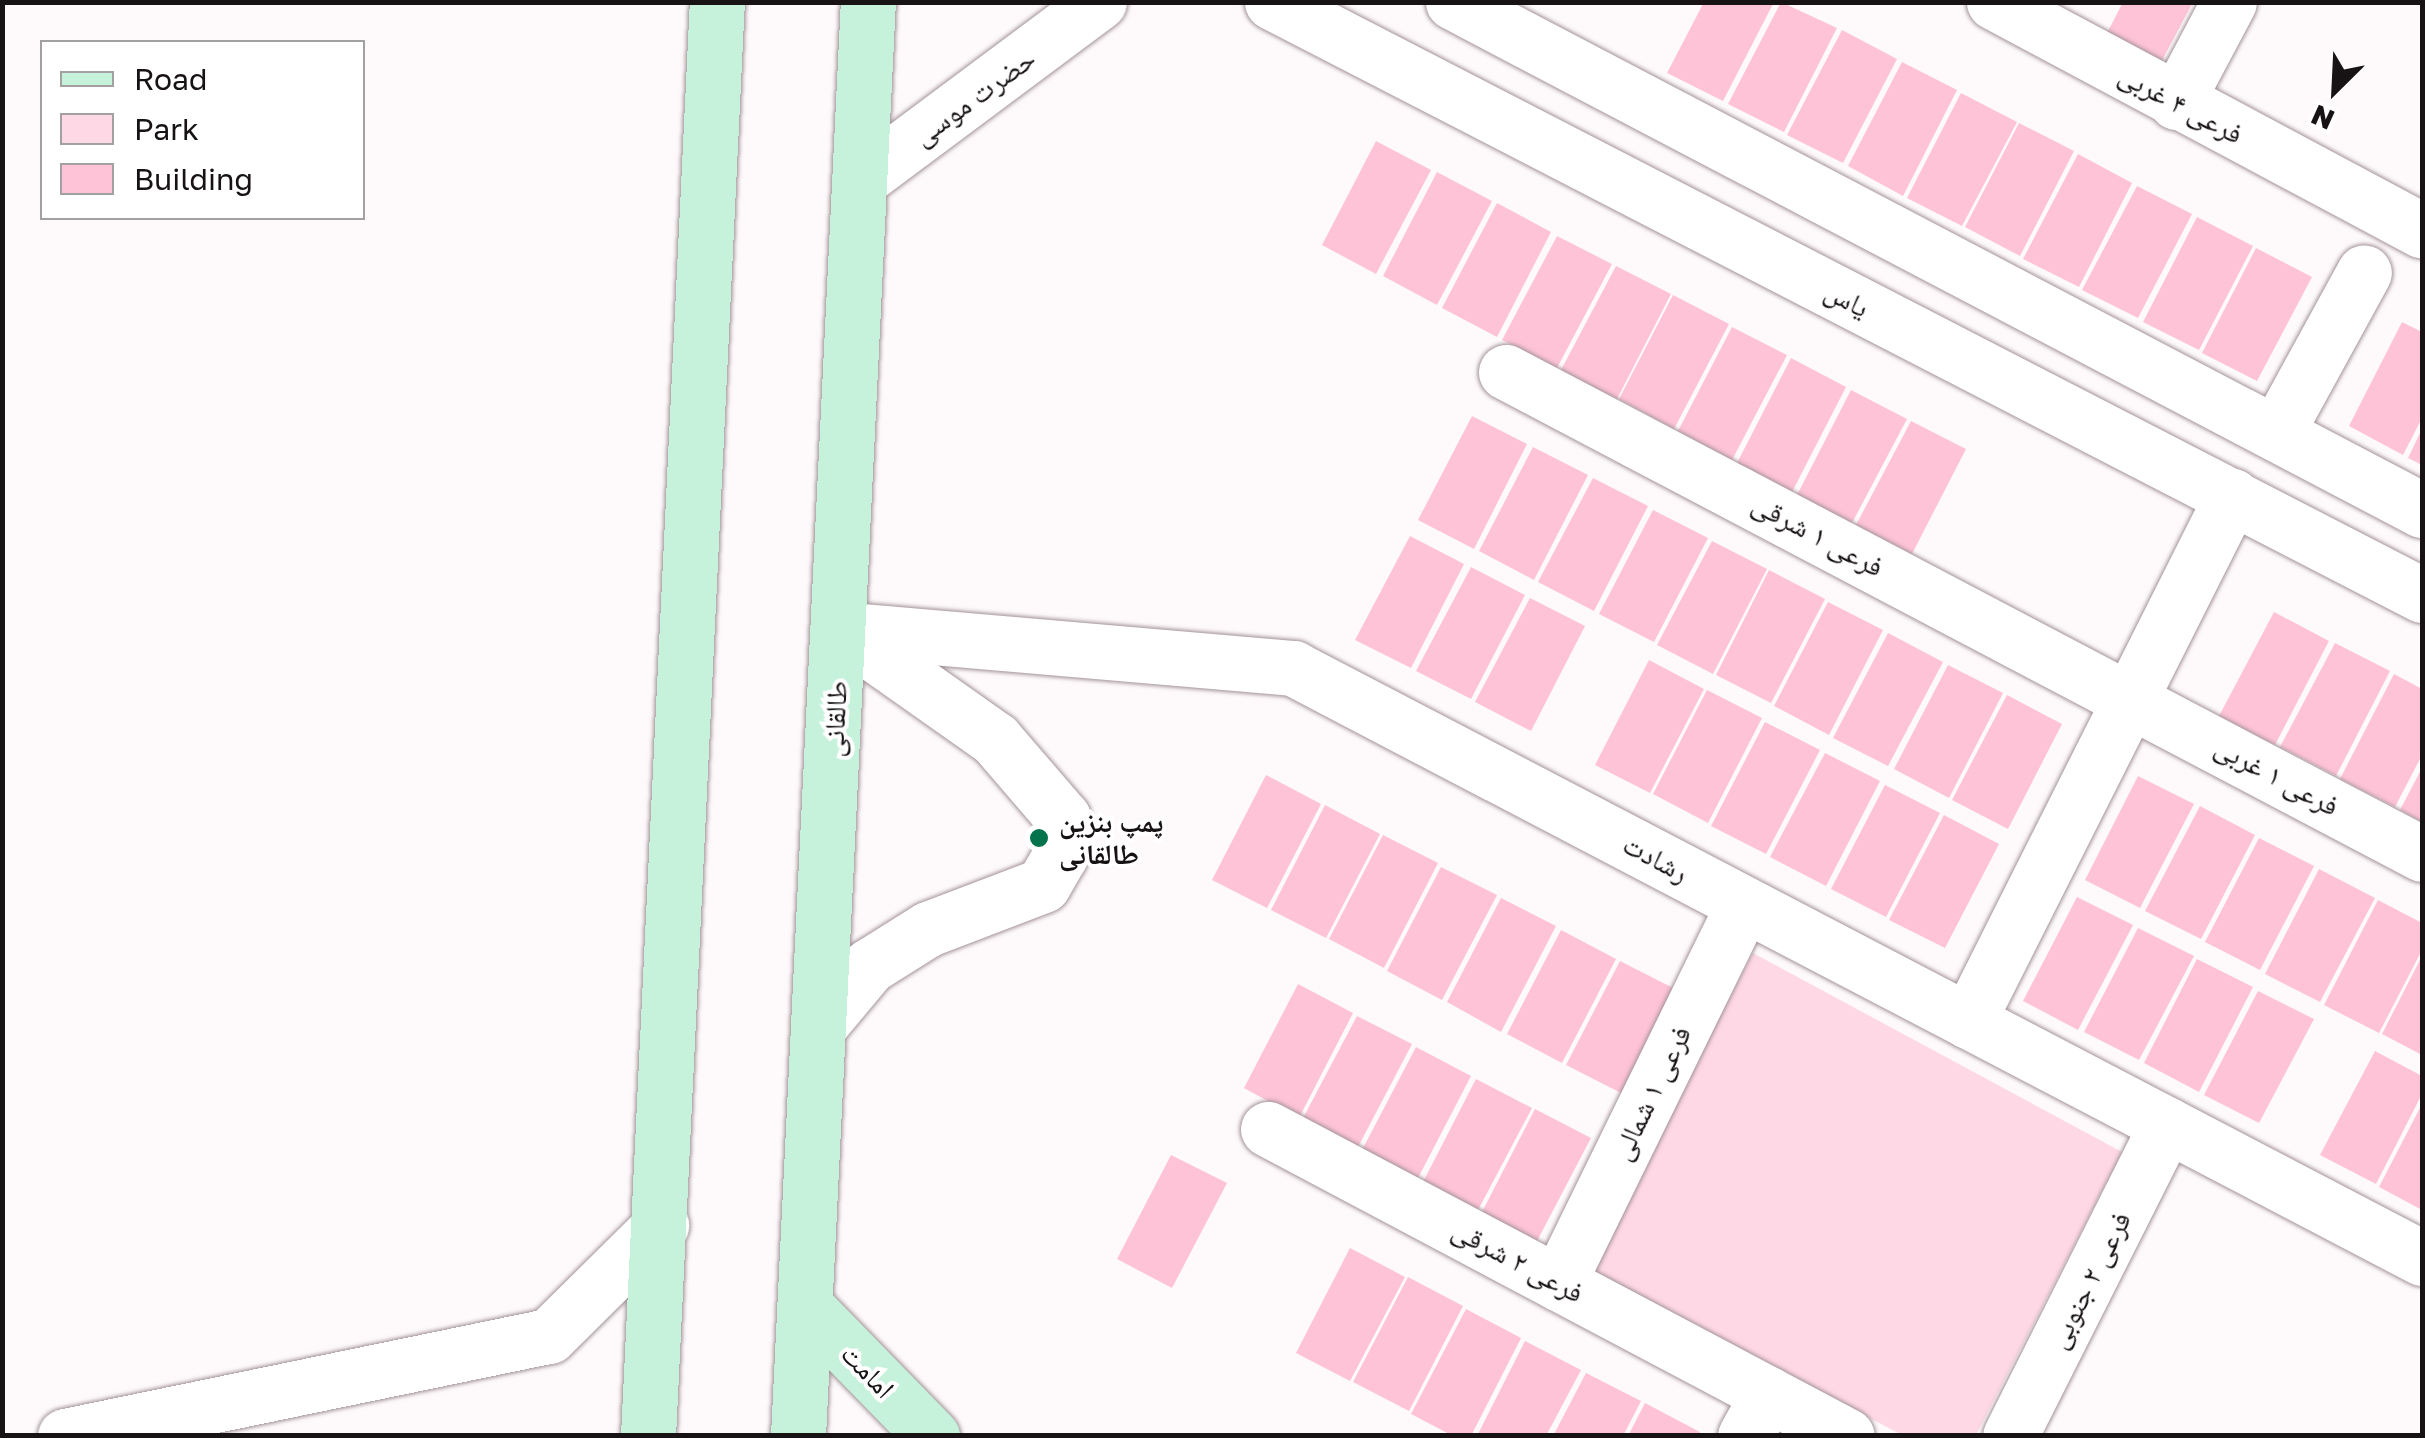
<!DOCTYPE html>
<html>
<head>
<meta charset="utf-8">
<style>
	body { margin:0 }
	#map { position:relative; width:2425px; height:1438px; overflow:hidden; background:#fefafc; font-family:"Golos Text","Noto Naskh Arabic",sans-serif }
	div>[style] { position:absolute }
	.green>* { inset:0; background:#ffd8e5 }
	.building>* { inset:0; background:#fec3d7 }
	.roads { filter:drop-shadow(0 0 2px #a39398) drop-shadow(0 0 2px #a39398) }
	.minor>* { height:55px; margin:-27.5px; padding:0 27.5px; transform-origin:27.5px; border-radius:27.5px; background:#fff }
	.major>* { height:55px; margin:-27.5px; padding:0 27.5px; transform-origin:27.5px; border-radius:27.5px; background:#c6f2dc }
	.dots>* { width:28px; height:28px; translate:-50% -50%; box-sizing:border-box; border:5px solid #fff; border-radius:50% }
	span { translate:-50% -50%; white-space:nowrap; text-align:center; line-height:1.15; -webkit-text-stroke:8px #fff; paint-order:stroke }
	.street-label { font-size:28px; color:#171214 }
	.poi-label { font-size:28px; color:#171214; font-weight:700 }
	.left { translate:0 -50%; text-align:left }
	.frame { position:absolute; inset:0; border:5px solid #171214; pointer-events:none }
	.legend { position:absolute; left:40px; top:40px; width:325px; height:180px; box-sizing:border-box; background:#fff; border:2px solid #a2a0a1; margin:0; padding:12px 18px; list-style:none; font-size:30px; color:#171214 }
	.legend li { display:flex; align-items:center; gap:20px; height:50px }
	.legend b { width:50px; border:2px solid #a2a0a1 }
	.north { position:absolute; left:2285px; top:40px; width:100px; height:100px; -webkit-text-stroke:8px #fff; paint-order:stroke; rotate:204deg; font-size:28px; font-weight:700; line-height:40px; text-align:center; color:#171214 }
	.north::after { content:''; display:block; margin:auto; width:35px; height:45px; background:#171214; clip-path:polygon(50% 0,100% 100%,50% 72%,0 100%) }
</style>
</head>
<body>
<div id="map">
	<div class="green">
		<div style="clip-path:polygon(1753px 953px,2122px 1152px,1976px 1435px,1902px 1435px,1587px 1269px)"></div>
	</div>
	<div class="building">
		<div style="clip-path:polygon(1704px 2px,1774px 2px,1723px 101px,1667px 73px)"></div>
		<div style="clip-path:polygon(1781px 2px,1837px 28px,1784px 132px,1728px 104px)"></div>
		<div style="clip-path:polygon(2123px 2px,2193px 2px,2159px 66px,2105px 37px)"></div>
		<div style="clip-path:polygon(1842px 30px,1897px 59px,1843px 163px,1787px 135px)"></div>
		<div style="clip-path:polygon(1902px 62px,1957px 90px,1903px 196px,1848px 166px)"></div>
		<div style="clip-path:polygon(1961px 93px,2017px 122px,1962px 226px,1907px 198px)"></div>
		<div style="clip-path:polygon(2019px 123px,2074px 151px,2020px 256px,1965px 227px)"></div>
		<div style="clip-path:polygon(1376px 141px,1431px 170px,1376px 274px,1322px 245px)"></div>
		<div style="clip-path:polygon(2078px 154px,2132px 183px,2079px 287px,2023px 259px)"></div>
		<div style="clip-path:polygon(1437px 172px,1492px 201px,1437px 305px,1383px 276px)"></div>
		<div style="clip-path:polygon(2137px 186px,2192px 214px,2138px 318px,2082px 290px)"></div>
		<div style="clip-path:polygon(1497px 203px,1551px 232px,1497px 337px,1442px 308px)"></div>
		<div style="clip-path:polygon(2197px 217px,2253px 246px,2199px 350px,2143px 322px)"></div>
		<div style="clip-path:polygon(1557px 236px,1612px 264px,1557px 368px,1502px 340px)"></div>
		<div style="clip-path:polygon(2256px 248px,2312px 277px,2257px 381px,2202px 353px)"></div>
		<div style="clip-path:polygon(1616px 266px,1671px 294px,1617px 399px,1561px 370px)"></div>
		<div style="clip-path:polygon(1673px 295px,1729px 324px,1674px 429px,1619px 399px)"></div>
		<div style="clip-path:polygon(2402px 322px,2422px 332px,2422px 418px,2403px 455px,2349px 426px)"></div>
		<div style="clip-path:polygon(1732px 327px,1787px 355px,1732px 460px,1678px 431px)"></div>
		<div style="clip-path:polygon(1791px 358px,1846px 387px,1792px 492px,1737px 463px)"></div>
		<div style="clip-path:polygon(1851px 390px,1907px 419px,1852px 523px,1797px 495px)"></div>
		<div style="clip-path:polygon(1472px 416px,1527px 444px,1474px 549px,1418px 520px)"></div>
		<div style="clip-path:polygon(1911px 421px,1966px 449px,1912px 554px,1856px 525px)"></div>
		<div style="clip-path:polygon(2422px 429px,2422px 465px,2408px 458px)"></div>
		<div style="clip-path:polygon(1533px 447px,1588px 475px,1534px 580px,1479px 551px)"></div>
		<div style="clip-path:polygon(1593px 478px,1648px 506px,1594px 611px,1538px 582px)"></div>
		<div style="clip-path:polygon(1653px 510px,1708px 538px,1654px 642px,1599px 614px)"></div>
		<div style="clip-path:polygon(1410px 536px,1464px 564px,1411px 668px,1355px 640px)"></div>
		<div style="clip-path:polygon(1712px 541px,1767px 569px,1713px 674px,1657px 645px)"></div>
		<div style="clip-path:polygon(1471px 567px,1525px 595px,1471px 699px,1416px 671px)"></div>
		<div style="clip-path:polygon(1769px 570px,1825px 599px,1771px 703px,1716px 675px)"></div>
		<div style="clip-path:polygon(1530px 598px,1585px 626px,1531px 731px,1475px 702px)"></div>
		<div style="clip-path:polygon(1828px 602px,1883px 630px,1829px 735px,1774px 706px)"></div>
		<div style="clip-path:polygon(2274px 612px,2329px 641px,2275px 745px,2219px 716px)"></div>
		<div style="clip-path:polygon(1888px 633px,1943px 662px,1888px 766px,1833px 738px)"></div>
		<div style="clip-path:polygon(2335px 643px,2390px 671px,2336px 776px,2280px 747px)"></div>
		<div style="clip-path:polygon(1649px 660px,1704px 689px,1650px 793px,1595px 765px)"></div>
		<div style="clip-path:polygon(1948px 665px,2003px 693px,1949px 798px,1894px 769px)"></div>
		<div style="clip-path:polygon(2394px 674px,2422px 689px,2422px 755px,2395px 807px,2340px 779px)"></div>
		<div style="clip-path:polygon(1707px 690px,1762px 718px,1708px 823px,1653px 794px)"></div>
		<div style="clip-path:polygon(2007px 695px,2062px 724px,2008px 829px,1952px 800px)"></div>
		<div style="clip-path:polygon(1765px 722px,1820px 750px,1766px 854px,1711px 826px)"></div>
		<div style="clip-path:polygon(1825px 753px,1880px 781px,1826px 886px,1770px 857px)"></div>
		<div style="clip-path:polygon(2422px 768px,2422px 822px,2400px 810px)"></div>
		<div style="clip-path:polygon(1266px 775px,1321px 804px,1267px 908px,1212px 880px)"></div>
		<div style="clip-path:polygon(2138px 776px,2194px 804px,2140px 908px,2085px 880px)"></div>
		<div style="clip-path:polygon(1885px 785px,1940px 813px,1886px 917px,1831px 889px)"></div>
		<div style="clip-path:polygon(1325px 805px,1380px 834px,1326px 938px,1271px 910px)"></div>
		<div style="clip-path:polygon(2200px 806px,2255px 835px,2201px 939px,2145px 911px)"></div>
		<div style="clip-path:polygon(1944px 815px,1999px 844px,1945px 948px,1889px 920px)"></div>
		<div style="clip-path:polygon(1383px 835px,1438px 863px,1384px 968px,1329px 939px)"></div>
		<div style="clip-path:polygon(2259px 838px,2314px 866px,2260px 970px,2205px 942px)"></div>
		<div style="clip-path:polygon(1441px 867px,1497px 895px,1442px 1000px,1387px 971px)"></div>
		<div style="clip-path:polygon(2319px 869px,2375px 898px,2320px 1002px,2265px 974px)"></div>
		<div style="clip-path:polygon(2077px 897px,2133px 925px,2078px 1030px,2023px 1001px)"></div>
		<div style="clip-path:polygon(1501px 898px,1556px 926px,1501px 1032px,1447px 1002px)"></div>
		<div style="clip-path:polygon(2378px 900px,2422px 923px,2422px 950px,2379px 1033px,2324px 1005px)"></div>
		<div style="clip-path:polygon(2138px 928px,2194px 956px,2139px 1060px,2084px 1032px)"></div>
		<div style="clip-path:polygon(1561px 930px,1616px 959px,1562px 1063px,1507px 1034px)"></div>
		<div style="clip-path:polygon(2422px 956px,2422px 1055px,2382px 1034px)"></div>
		<div style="clip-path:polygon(2197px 959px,2253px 987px,2199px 1092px,2144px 1063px)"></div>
		<div style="clip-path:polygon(1620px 961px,1675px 989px,1621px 1093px,1566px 1065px)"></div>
		<div style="clip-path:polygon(1298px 984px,1353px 1013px,1299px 1118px,1244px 1088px)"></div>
		<div style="clip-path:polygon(2258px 991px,2314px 1019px,2259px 1123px,2204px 1095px)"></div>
		<div style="clip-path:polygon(1357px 1016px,1412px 1044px,1357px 1149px,1302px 1120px)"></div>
		<div style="clip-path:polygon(1416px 1047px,1471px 1076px,1417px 1180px,1361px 1152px)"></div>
		<div style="clip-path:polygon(2375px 1051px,2422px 1076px,2422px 1094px,2376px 1184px,2320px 1155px)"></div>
		<div style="clip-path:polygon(1476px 1079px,1532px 1108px,1477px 1212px,1422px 1184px)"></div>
		<div style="clip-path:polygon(2422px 1104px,2422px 1210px,2379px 1187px)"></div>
		<div style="clip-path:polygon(1535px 1109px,1591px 1138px,1536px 1243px,1481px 1214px)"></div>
		<div style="clip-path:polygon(1171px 1155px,1227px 1183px,1172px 1288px,1117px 1259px)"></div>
		<div style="clip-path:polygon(1350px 1248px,1405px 1277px,1350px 1381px,1296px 1353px)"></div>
		<div style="clip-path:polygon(1408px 1277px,1463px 1306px,1409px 1411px,1353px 1382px)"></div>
		<div style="clip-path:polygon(1466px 1309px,1521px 1338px,1471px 1436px,1453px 1436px,1411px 1414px)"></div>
		<div style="clip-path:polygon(1525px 1341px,1581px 1370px,1546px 1436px,1477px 1436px)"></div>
		<div style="clip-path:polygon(1586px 1373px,1641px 1401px,1623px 1436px,1553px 1436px)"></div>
		<div style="clip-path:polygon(1645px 1403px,1700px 1432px,1698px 1436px,1628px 1436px)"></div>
	</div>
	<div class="roads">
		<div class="minor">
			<div style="left:1272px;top:2px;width:1294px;rotate:27.28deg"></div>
			<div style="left:1453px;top:2px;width:1094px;rotate:27.67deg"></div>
			<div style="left:1994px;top:2px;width:485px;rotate:28.1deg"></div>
			<div style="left:2176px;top:102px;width:113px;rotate:-62.1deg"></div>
			<div style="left:860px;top:180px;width:298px;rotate:-36.7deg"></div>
			<div style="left:1506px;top:372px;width:1035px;rotate:27.75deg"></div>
			<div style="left:2276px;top:433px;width:183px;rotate:-61.3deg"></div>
			<div style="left:839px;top:629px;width:456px;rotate:4.9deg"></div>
			<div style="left:1293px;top:668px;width:1274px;rotate:27.59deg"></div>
			<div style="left:1968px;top:1021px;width:588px;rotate:-63.3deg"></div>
			<div style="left:819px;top:1026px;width:78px;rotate:-50.2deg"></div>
			<div style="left:869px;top:966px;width:70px;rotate:-32.1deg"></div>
			<div style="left:928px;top:929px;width:123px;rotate:-20.9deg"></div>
			<div style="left:1043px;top:885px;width:34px;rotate:-60deg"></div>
			<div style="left:1060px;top:856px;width:38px;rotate:-85deg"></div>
			<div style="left:1063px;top:818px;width:104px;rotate:-130.7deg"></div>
			<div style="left:995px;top:739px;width:191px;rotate:-144.8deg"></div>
			<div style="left:1268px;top:1129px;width:655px;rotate:27.93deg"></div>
			<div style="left:1558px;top:1283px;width:422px;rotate:-63.9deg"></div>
			<div style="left:65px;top:1436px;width:494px;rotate:-11.7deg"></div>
			<div style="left:549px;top:1336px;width:158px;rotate:-44.7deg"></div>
			<div style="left:1745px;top:1436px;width:48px;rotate:-61.3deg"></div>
			<div style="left:2010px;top:1436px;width:349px;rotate:-63.3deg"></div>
		</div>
		<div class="major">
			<div style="left:805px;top:1306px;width:182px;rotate:45.7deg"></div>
			<div style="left:648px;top:1436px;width:1436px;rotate:-87.25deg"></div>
			<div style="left:798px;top:1436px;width:1436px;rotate:-87.21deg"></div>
		</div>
	</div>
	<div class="dots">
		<div style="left:1039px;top:838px;background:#05744d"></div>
	</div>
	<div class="street-label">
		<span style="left:974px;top:97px;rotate:-36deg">حضرت موسی</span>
		<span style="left:2181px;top:104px;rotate:28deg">فرعی ۴ غربی</span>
		<span style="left:1847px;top:299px;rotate:27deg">یاس</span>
		<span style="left:1818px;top:535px;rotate:28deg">فرعی ۱ شرقی</span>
		<span style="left:835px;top:719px;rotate:-87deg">طالقانی</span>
		<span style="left:2277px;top:776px;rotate:28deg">فرعی ۱ غربی</span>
		<span style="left:1656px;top:858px;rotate:28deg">رشادت</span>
		<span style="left:1651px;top:1093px;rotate:-64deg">فرعی ۱ شمالی</span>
		<span style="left:1518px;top:1261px;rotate:28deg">فرعی ۲ شرقی</span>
		<span style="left:2089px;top:1280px;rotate:-63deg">فرعی ۲ جنوبی</span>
		<span style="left:868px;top:1371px;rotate:46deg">امامت</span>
	</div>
	<div class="poi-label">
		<span class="left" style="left:1059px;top:838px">پمپ بنزین<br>طالقانی</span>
	</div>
	<div class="frame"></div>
	<ul class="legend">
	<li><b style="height:12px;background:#c6f2dc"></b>Road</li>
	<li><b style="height:28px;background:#ffd8e5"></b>Park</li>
	<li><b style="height:28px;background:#fec3d7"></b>Building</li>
	</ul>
	<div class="north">N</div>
</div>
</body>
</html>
